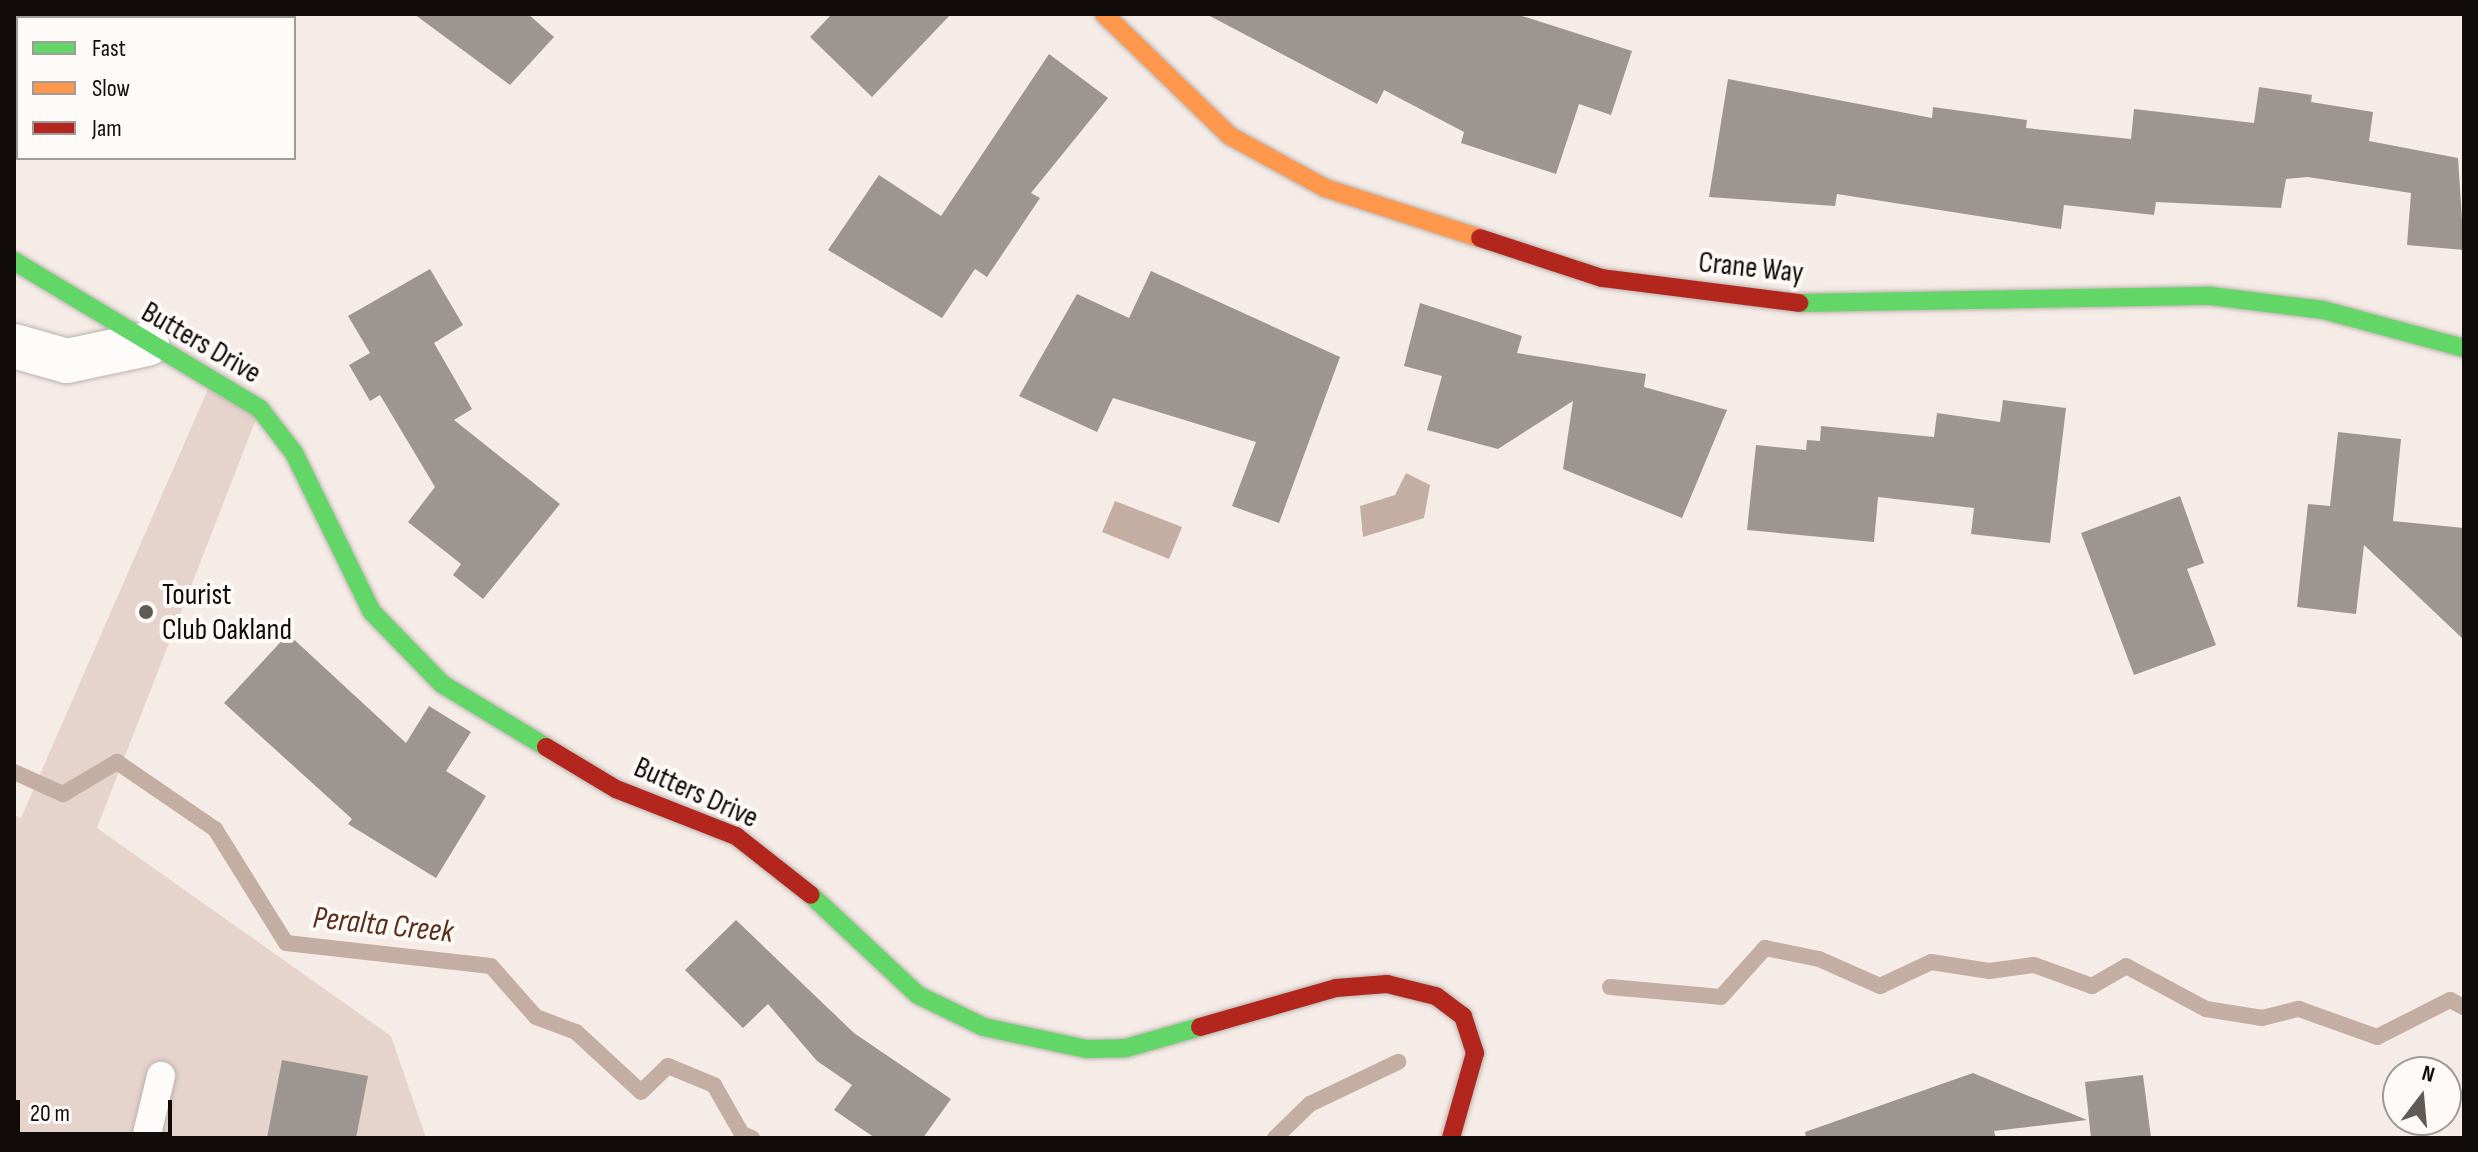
<!DOCTYPE html>
<html>
<head>
<meta charset="utf-8">
<style>
	body { margin:0 }
	#map { position:relative; width:2478px; height:1152px; overflow:hidden; background:#f6ece7; font-family:"Sofia Sans Condensed",sans-serif }
	div>[style] { position:absolute }
	.green>* { inset:0; background:#e5d3cc }
	.water>* { inset:0; background:#c4ada2 }
	.stream>* { height:16px; margin:-8px; padding:0 8px; transform-origin:8px; border-radius:8px; background:#c4ada2 }
	.building>* { inset:0; background:#9c9591 }
	.roads { filter:drop-shadow(0 0 2px #bab2ae) drop-shadow(0 0 2px #bab2ae) }
	.lane>* { height:28px; margin:-14px; padding:0 14px; transform-origin:14px; border-radius:14px; background:#fefcfb }
	.street>* { height:44px; margin:-22px; padding:0 22px; transform-origin:22px; border-radius:22px; background:#fefcfb }
	.fast>* { height:18px; margin:-9px; padding:0 9px; transform-origin:9px; border-radius:9px; background:#63d668 }
	.slow>* { height:18px; margin:-9px; padding:0 9px; transform-origin:9px; border-radius:9px; background:#ff974d }
	.jam>* { height:18px; margin:-9px; padding:0 9px; transform-origin:9px; border-radius:9px; background:#b3261e }
	.dots>* { width:22px; height:22px; translate:-50% -50%; box-sizing:border-box; border:4px solid #fefaf8; border-radius:50% }
	span { translate:-50% -50%; white-space:nowrap; text-align:center; line-height:1.15; -webkit-text-stroke:8px #fefaf8; paint-order:stroke }
	.street-label { font-size:30px; color:#110c09 }
	.poi-label { font-size:30px; color:#110c09 }
	.left { translate:0 -50%; text-align:left }
	.water-label { font-size:32px; color:#5a301a; font-style:italic }
	.frame { position:absolute; inset:0; border:16px solid #110c09; pointer-events:none }
	.legend { position:absolute; left:16px; top:16px; width:280px; height:144px; box-sizing:border-box; background:#fefaf8; border:2px solid #9f9b98; margin:0; padding:10px 14px; list-style:none; font-size:24px; color:#110c09 }
	.legend li { display:flex; align-items:center; gap:16px; height:40px }
	.legend b { width:40px; border:2px solid #9f9b98 }
	.north { position:absolute; left:2382px; top:1056px; width:80px; height:80px; box-sizing:border-box; background:#fefaf8; border:2px solid #9f9b98; border-radius:50%; rotate:16deg; font-size:22px; font-weight:700; line-height:32px; text-align:center; color:#110c09 }
	.north::after { content:''; display:block; margin:auto; width:28px; height:36px; background:#615a57; clip-path:polygon(50% 0,100% 100%,50% 72%,0 100%) }
	.scale { position:absolute; left:16px; top:1100px; width:156px; height:36px; box-sizing:border-box; border:4px solid #110c09; border-top:0; padding-left:10px; font-size:24px; line-height:28px; white-space:nowrap; color:#110c09; -webkit-text-stroke:6px #fefaf8; paint-order:stroke }
</style>
</head>
<body>
<div id="map">
	<div class="green">
		<div style="clip-path:polygon(212px 380px,260px 409px,97px 828px,391px 1036px,426px 1138px,14px 1138px,14px 815px,21px 818px)"></div>
	</div>
	<div class="water">
		<div style="clip-path:polygon(1406px 473px,1430px 485px,1424px 518px,1363px 537px,1360px 506px,1395px 495px)"></div>
		<div style="clip-path:polygon(1115px 501px,1182px 527px,1169px 559px,1102px 532px)"></div>
	</div>
	<div class="stream">
		<div style="left:14px;top:772px;width:54px;rotate:24.2deg"></div>
		<div style="left:63px;top:794px;width:63px;rotate:-30.7deg"></div>
		<div style="left:117px;top:762px;width:119px;rotate:34.4deg"></div>
		<div style="left:215px;top:829px;width:134px;rotate:58.1deg"></div>
		<div style="left:286px;top:943px;width:206px;rotate:6.4deg"></div>
		<div style="left:491px;top:966px;width:68px;rotate:48.6deg"></div>
		<div style="left:536px;top:1017px;width:43px;rotate:20.6deg"></div>
		<div style="left:576px;top:1032px;width:88px;rotate:42.7deg"></div>
		<div style="left:641px;top:1092px;width:37px;rotate:-44deg"></div>
		<div style="left:668px;top:1066px;width:50px;rotate:22.4deg"></div>
		<div style="left:714px;top:1085px;width:56px;rotate:60.3deg"></div>
		<div style="left:742px;top:1134px;width:11px;rotate:22deg"></div>
		<div style="left:1610px;top:987px;width:111px;rotate:5.1deg"></div>
		<div style="left:1721px;top:997px;width:66px;rotate:-48.1deg"></div>
		<div style="left:1765px;top:948px;width:55px;rotate:11.5deg"></div>
		<div style="left:1819px;top:959px;width:67px;rotate:23.9deg"></div>
		<div style="left:1880px;top:986px;width:56px;rotate:-25.2deg"></div>
		<div style="left:1931px;top:962px;width:59px;rotate:8.8deg"></div>
		<div style="left:1989px;top:971px;width:45px;rotate:-7.6deg"></div>
		<div style="left:2034px;top:965px;width:62px;rotate:19.9deg"></div>
		<div style="left:2092px;top:986px;width:39px;rotate:-30deg"></div>
		<div style="left:2126px;top:966px;width:91px;rotate:28.3deg"></div>
		<div style="left:2206px;top:1009px;width:57px;rotate:9.1deg"></div>
		<div style="left:2262px;top:1018px;width:38px;rotate:-14deg"></div>
		<div style="left:2299px;top:1009px;width:83px;rotate:19.7deg"></div>
		<div style="left:2377px;top:1037px;width:82px;rotate:-26.9deg"></div>
		<div style="left:2450px;top:1000px;width:16px;rotate:27deg"></div>
		<div style="left:1275px;top:1138px;width:49px;rotate:-44.2deg"></div>
		<div style="left:1310px;top:1104px;width:98px;rotate:-25.5deg"></div>
	</div>
	<div class="building">
		<div style="clip-path:polygon(414px 14px,528px 14px,554px 37px,510px 85px)"></div>
		<div style="clip-path:polygon(832px 14px,951px 14px,872px 97px,810px 37px)"></div>
		<div style="clip-path:polygon(1206px 14px,1516px 14px,1632px 51px,1611px 115px,1579px 104px,1556px 174px,1461px 143px,1464px 132px,1384px 90px,1377px 104px)"></div>
		<div style="clip-path:polygon(1049px 54px,1108px 98px,1031px 193px,1040px 198px,987px 277px,975px 269px,942px 318px,828px 250px,879px 175px,941px 216px)"></div>
		<div style="clip-path:polygon(1728px 79px,1932px 118px,1933px 107px,2027px 120px,2026px 128px,2131px 139px,2134px 109px,2254px 123px,2259px 87px,2312px 95px,2311px 102px,2373px 112px,2369px 141px,2458px 158px,2464px 250px,2407px 245px,2411px 193px,2308px 177px,2286px 179px,2281px 208px,2156px 202px,2154px 215px,2064px 205px,2061px 229px,1837px 194px,1835px 206px,1709px 197px)"></div>
		<div style="clip-path:polygon(430px 269px,463px 325px,434px 343px,472px 409px,454px 420px,560px 504px,483px 599px,453px 575px,461px 564px,408px 522px,435px 487px,380px 395px,370px 401px,349px 365px,370px 353px,348px 316px)"></div>
		<div style="clip-path:polygon(1151px 271px,1340px 357px,1279px 523px,1232px 506px,1256px 442px,1113px 398px,1097px 432px,1019px 396px,1077px 294px,1129px 318px)"></div>
		<div style="clip-path:polygon(1420px 303px,1522px 336px,1517px 353px,1646px 374px,1644px 387px,1727px 410px,1682px 518px,1563px 469px,1573px 401px,1498px 449px,1427px 430px,1442px 376px,1404px 366px)"></div>
		<div style="clip-path:polygon(2003px 400px,2066px 408px,2050px 543px,1971px 534px,1974px 508px,1878px 497px,1874px 542px,1747px 530px,1756px 445px,1806px 450px,1807px 440px,1820px 441px,1821px 426px,1934px 437px,1937px 413px,2000px 422px)"></div>
		<div style="clip-path:polygon(2338px 432px,2401px 439px,2393px 521px,2464px 528px,2464px 640px,2364px 545px,2356px 614px,2297px 607px,2308px 504px,2330px 506px)"></div>
		<div style="clip-path:polygon(2180px 496px,2204px 563px,2187px 569px,2216px 645px,2134px 675px,2081px 533px)"></div>
		<div style="clip-path:polygon(288px 634px,406px 743px,429px 706px,471px 732px,446px 771px,486px 796px,436px 878px,348px 824px,352px 819px,224px 703px)"></div>
		<div style="clip-path:polygon(736px 920px,854px 1033px,951px 1099px,923px 1138px,875px 1138px,834px 1110px,852px 1085px,817px 1061px,768px 1004px,743px 1028px,685px 970px)"></div>
		<div style="clip-path:polygon(282px 1060px,368px 1076px,356px 1138px,267px 1138px)"></div>
		<div style="clip-path:polygon(1973px 1073px,2087px 1120px,1994px 1131px,1996px 1138px,1806px 1138px,1805px 1132px)"></div>
		<div style="clip-path:polygon(2143px 1075px,2151px 1138px,2091px 1138px,2085px 1082px)"></div>
	</div>
	<div class="roads">
		<div class="lane">
			<div style="left:146px;top:1138px;width:64px;rotate:-76.4deg"></div>
		</div>
		<div class="street">
			<div style="left:14px;top:346px;width:55px;rotate:15.8deg"></div>
			<div style="left:67px;top:361px;width:82px;rotate:-12deg"></div>
		</div>
		<div class="fast">
			<div style="left:14px;top:261px;width:287px;rotate:31deg"></div>
			<div style="left:260px;top:409px;width:56px;rotate:52.3deg"></div>
			<div style="left:294px;top:453px;width:177px;rotate:63.9deg"></div>
			<div style="left:372px;top:612px;width:100px;rotate:45.8deg"></div>
			<div style="left:442px;top:684px;width:122px;rotate:31.2deg"></div>
			<div style="left:1799px;top:303px;width:412px;rotate:-1deg"></div>
			<div style="left:2211px;top:296px;width:113px;rotate:7.1deg"></div>
			<div style="left:2323px;top:310px;width:146px;rotate:15.1deg"></div>
			<div style="left:811px;top:895px;width:146px;rotate:43.1deg"></div>
			<div style="left:918px;top:995px;width:73px;rotate:25.9deg"></div>
			<div style="left:984px;top:1027px;width:105px;rotate:12.1deg"></div>
			<div style="left:1087px;top:1049px;width:39px;rotate:-1deg"></div>
			<div style="left:1126px;top:1048px;width:77px;rotate:-15.8deg"></div>
		</div>
		<div class="slow">
			<div style="left:1104px;top:14px;width:175px;rotate:44.1deg"></div>
			<div style="left:1230px;top:136px;width:108px;rotate:28.7deg"></div>
			<div style="left:1325px;top:188px;width:163px;rotate:17.9deg"></div>
		</div>
		<div class="jam">
			<div style="left:1480px;top:238px;width:128px;rotate:18.2deg"></div>
			<div style="left:1602px;top:278px;width:199px;rotate:7.2deg"></div>
			<div style="left:546px;top:747px;width:82px;rotate:31deg"></div>
			<div style="left:616px;top:789px;width:129px;rotate:21.4deg"></div>
			<div style="left:736px;top:836px;width:95px;rotate:38.2deg"></div>
			<div style="left:1200px;top:1027px;width:141px;rotate:-16deg"></div>
			<div style="left:1336px;top:988px;width:51px;rotate:-4.5deg"></div>
			<div style="left:1387px;top:984px;width:50px;rotate:13.8deg"></div>
			<div style="left:1436px;top:996px;width:34px;rotate:37deg"></div>
			<div style="left:1463px;top:1016px;width:39px;rotate:72deg"></div>
			<div style="left:1475px;top:1053px;width:88px;rotate:105.8deg"></div>
		</div>
	</div>
	<div class="dots">
		<div style="left:146px;top:612px;background:#615a57"></div>
	</div>
	<div class="street-label">
		<span style="left:1751px;top:268px;rotate:6deg">Crane Way</span>
		<span style="left:201px;top:343px;rotate:30deg">Butters Drive</span>
		<span style="left:696px;top:793px;rotate:24deg">Butters Drive</span>
	</div>
	<div class="poi-label">
		<span class="left" style="left:162px;top:612px">Tourist<br>Club Oakland</span>
	</div>
	<div class="water-label">
		<span style="left:383px;top:926px;rotate:6deg">Peralta Creek</span>
	</div>
	<div class="frame"></div>
	<ul class="legend">
	<li><b style="height:10px;background:#63d668"></b>Fast</li>
	<li><b style="height:10px;background:#ff974d"></b>Slow</li>
	<li><b style="height:10px;background:#b3261e"></b>Jam</li>
	</ul>
	<div class="north">N</div>
	<div class="scale">20 m</div>
</div>
</body>
</html>
